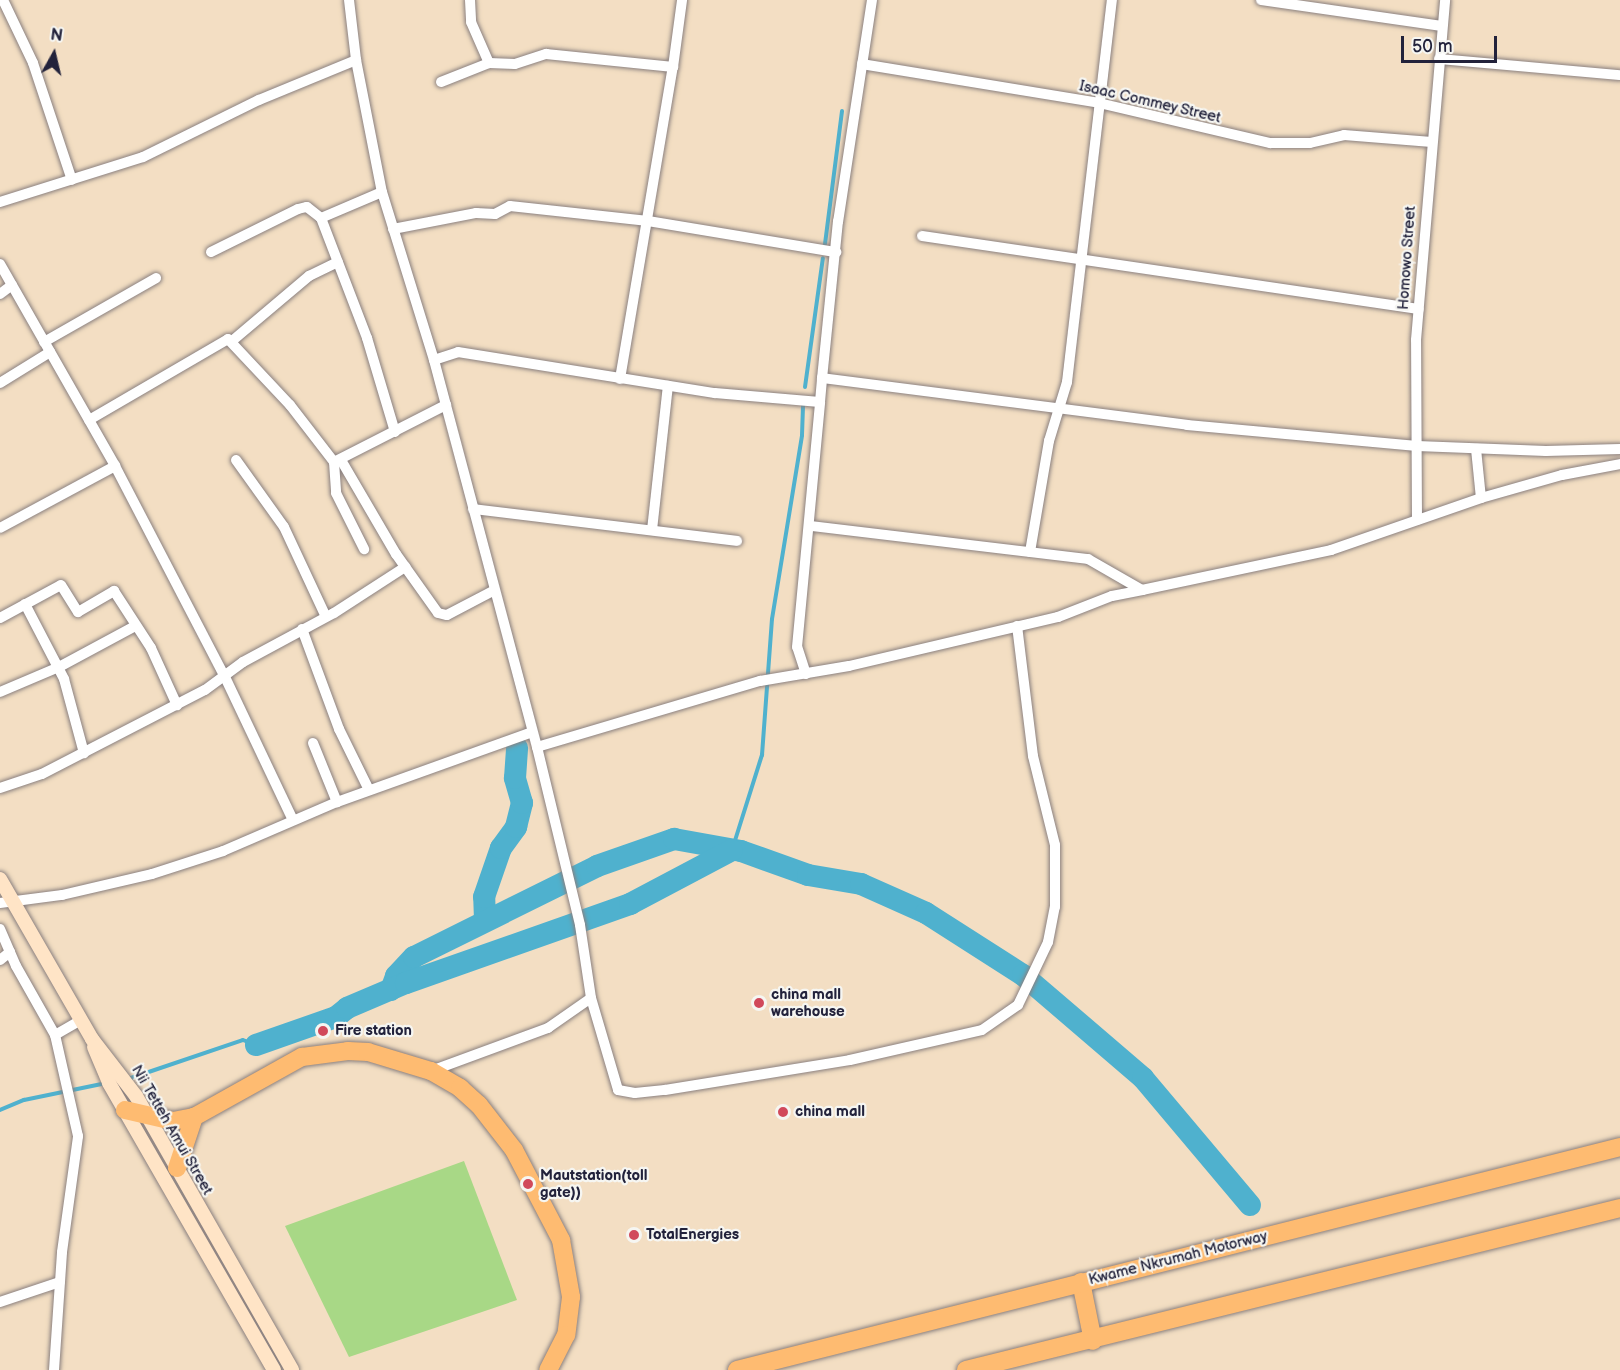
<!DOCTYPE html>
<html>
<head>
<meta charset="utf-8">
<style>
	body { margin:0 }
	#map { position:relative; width:1620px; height:1370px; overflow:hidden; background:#f3dec3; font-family:"Balsamiq Sans",sans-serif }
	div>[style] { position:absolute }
	.green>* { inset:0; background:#a8d886 }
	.stream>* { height:4px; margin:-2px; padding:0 2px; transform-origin:2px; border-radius:2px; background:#4fb1ce }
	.river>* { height:22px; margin:-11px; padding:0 11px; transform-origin:11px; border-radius:11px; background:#4fb1ce }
	.roads { filter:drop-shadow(0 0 2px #8a807f) drop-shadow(0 0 2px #8a807f) }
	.street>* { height:10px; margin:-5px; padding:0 5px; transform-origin:5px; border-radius:5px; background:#fff }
	.secondary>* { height:14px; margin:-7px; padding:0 7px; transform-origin:7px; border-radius:7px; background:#ffe4c6 }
	.highway>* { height:18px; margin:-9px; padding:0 9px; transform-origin:9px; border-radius:9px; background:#febb71 }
	.dots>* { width:16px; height:16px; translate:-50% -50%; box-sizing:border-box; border:3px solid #f6f6f2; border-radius:50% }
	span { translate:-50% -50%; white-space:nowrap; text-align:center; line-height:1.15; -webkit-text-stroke:4.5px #f6f6f2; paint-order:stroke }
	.street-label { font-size:15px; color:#22223b }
	.poi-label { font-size:15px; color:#22223b; font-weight:700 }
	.left { translate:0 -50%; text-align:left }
	.north { position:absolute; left:24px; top:24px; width:60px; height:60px; -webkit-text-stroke:4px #f6f6f2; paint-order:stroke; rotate:8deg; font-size:16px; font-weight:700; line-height:24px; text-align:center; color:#22223b }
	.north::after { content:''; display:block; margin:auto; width:21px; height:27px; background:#22223b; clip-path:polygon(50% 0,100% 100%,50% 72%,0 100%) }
	.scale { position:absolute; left:1401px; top:36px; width:96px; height:27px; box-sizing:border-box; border:3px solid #22223b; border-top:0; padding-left:8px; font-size:18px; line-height:21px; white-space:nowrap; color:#22223b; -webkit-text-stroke:4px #f6f6f2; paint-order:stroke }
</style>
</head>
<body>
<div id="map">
	<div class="green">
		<div style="clip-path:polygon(464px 1161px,517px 1300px,349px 1357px,285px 1226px)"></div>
	</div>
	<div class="stream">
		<div style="left:825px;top:244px;width:134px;rotate:-82.7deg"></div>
		<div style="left:805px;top:387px;width:130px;rotate:-82.1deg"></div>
		<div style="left:732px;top:850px;width:100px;rotate:-72.5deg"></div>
		<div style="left:762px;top:755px;width:136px;rotate:-85.8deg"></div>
		<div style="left:772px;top:619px;width:186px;rotate:-80.7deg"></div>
		<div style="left:802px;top:435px;width:30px;rotate:-88deg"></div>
		<div style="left:128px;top:1079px;width:121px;rotate:-18.7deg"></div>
		<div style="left:243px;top:1040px;width:14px;rotate:21deg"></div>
		<div style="left:0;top:1110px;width:26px;rotate:-23deg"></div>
		<div style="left:24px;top:1100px;width:99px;rotate:-11.7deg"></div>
	</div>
	<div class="river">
		<div style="left:485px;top:920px;width:23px;rotate:-92deg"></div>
		<div style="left:484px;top:897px;width:52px;rotate:-70.9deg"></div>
		<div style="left:501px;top:848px;width:26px;rotate:-54deg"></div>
		<div style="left:516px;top:827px;width:25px;rotate:-76deg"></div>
		<div style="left:522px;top:803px;width:26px;rotate:-106deg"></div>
		<div style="left:515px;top:778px;width:30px;rotate:-86deg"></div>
		<div style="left:391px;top:990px;width:15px;rotate:-70deg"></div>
		<div style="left:396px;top:976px;width:26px;rotate:-47deg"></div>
		<div style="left:414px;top:957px;width:204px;rotate:-26.4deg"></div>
		<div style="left:597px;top:866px;width:82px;rotate:-19.3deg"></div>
		<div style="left:674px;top:839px;width:68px;rotate:10.2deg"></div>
		<div style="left:741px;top:851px;width:71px;rotate:19.7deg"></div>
		<div style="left:808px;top:875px;width:54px;rotate:9.6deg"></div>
		<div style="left:861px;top:884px;width:71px;rotate:24deg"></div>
		<div style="left:926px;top:913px;width:115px;rotate:32.6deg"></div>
		<div style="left:1023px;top:975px;width:158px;rotate:40.6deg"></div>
		<div style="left:1143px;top:1078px;width:166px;rotate:49.9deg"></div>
		<div style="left:256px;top:1045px;width:85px;rotate:-19.3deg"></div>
		<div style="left:336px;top:1017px;width:14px;rotate:-39deg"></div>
		<div style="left:347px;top:1008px;width:64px;rotate:-23deg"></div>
		<div style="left:406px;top:983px;width:238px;rotate:-19.4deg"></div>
		<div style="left:630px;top:904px;width:115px;rotate:-27.9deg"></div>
	</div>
	<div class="roads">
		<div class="street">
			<div style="left:3px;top:0;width:70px;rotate:64.5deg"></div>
			<div style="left:33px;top:63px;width:123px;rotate:71.6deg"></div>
			<div style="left:349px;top:0;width:60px;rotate:83.3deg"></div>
			<div style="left:356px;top:60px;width:135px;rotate:78.9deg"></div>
			<div style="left:382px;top:192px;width:176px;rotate:72.8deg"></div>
			<div style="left:434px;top:360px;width:400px;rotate:75.1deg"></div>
			<div style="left:537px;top:747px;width:183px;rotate:76.4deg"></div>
			<div style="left:580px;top:925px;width:74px;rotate:81.4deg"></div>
			<div style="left:591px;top:998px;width:96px;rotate:73.6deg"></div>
			<div style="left:618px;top:1090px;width:17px;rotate:10deg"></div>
			<div style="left:635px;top:1093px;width:30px;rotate:-6deg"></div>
			<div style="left:665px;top:1090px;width:187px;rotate:-9.2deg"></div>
			<div style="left:850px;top:1060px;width:135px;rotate:-12.8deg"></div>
			<div style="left:982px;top:1030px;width:44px;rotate:-34.8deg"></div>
			<div style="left:1018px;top:1005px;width:70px;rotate:-64.5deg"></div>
			<div style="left:1048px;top:942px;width:36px;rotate:-79deg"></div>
			<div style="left:1055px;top:907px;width:62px;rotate:-90deg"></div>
			<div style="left:1055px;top:845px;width:92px;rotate:-103.9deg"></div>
			<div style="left:1033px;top:756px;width:131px;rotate:-97deg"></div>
			<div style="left:470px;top:0;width:22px;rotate:87deg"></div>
			<div style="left:471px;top:22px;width:45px;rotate:66.3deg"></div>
			<div style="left:872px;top:0;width:224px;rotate:98.7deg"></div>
			<div style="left:838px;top:221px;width:158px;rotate:95.8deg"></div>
			<div style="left:822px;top:378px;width:368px;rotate:7.3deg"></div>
			<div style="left:1187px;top:425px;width:231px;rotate:5.2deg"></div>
			<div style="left:1417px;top:446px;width:129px;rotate:2.2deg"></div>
			<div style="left:1546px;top:451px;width:74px;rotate:-1.5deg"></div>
			<div style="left:1261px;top:0;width:183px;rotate:8.2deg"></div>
			<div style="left:1439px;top:59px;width:182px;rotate:5.1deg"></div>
			<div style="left:862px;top:64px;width:240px;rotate:9.3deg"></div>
			<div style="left:1099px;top:103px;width:176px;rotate:13.2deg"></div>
			<div style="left:1270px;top:143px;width:40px"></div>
			<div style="left:1310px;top:143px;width:35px;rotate:-13deg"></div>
			<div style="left:1344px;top:135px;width:88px;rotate:4.5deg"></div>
			<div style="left:441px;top:82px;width:52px;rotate:-21.6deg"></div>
			<div style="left:489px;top:63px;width:26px;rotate:2deg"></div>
			<div style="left:515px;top:64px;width:33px;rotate:-18deg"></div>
			<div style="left:546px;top:54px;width:128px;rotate:5.8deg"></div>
			<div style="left:673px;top:67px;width:68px;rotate:-82.3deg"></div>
			<div style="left:0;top:202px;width:150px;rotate:-17.5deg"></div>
			<div style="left:143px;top:157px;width:129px;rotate:-26.2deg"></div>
			<div style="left:259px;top:100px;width:105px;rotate:-22.4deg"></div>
			<div style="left:321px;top:218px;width:66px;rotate:-23.1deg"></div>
			<div style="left:393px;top:229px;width:85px;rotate:-10.9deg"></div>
			<div style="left:476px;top:213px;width:19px;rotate:3deg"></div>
			<div style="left:495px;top:214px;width:17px;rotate:-28deg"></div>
			<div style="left:510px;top:206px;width:139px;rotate:6.2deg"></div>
			<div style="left:648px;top:221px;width:191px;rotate:9.4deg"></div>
			<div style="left:922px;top:236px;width:502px;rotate:8.36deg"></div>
			<div style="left:211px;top:252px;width:97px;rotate:-26.3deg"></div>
			<div style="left:298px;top:209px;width:9px;rotate:-13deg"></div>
			<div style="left:307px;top:207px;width:18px;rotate:38deg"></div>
			<div style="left:321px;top:218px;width:129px;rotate:69deg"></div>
			<div style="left:367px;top:338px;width:98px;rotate:73.4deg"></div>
			<div style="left:0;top:264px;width:232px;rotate:60.3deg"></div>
			<div style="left:115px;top:466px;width:238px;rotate:62.5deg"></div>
			<div style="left:225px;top:677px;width:158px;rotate:64.6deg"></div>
			<div style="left:0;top:294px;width:15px;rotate:-37deg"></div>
			<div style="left:232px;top:341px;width:101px;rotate:-40.2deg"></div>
			<div style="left:309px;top:276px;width:32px;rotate:-26deg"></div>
			<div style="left:44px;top:342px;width:129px;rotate:-29.7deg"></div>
			<div style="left:434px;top:360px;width:25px;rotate:-18deg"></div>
			<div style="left:458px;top:352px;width:260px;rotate:9.1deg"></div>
			<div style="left:715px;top:393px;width:105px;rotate:4.9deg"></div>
			<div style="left:820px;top:402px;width:24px;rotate:-85deg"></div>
			<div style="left:620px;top:379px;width:316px;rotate:-80.4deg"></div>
			<div style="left:0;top:383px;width:59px;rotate:-31.8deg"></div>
			<div style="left:89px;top:420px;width:161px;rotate:-30.2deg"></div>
			<div style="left:228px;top:339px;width:91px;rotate:46.8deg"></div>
			<div style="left:290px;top:405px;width:72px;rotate:52.3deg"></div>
			<div style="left:334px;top:462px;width:31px;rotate:86deg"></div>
			<div style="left:336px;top:493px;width:63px;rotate:63.4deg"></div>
			<div style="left:1476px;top:449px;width:49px;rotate:84.2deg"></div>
			<div style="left:236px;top:460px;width:82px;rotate:54.4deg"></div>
			<div style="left:284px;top:527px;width:99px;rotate:65deg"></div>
			<div style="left:341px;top:460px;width:109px;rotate:59.7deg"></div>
			<div style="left:396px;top:554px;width:72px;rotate:54.6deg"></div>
			<div style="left:438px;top:613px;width:9px;rotate:13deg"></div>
			<div style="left:447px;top:615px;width:52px;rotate:-27.6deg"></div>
			<div style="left:334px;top:462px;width:126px;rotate:-27deg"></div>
			<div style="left:473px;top:509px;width:266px;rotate:6.9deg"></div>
			<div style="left:1417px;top:520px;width:180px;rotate:-90.3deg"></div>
			<div style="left:1416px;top:340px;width:341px;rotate:-85.1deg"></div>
			<div style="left:811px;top:526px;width:279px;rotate:6.8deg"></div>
			<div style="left:1088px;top:559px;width:62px;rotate:29.9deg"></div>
			<div style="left:1142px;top:590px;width:193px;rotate:-11.9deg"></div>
			<div style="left:1331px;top:550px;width:159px;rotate:-19.1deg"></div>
			<div style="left:1481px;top:498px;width:84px;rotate:-15.9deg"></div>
			<div style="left:1562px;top:475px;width:59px;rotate:-10.7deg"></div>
			<div style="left:0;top:528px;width:131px;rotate:-28.3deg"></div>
			<div style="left:652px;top:530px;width:145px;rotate:-83.7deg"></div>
			<div style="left:1030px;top:552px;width:113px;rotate:-80.3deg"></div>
			<div style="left:1049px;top:441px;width:62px;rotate:-73deg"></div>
			<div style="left:1067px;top:382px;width:385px;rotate:-83.3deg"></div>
			<div style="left:25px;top:604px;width:85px;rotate:62.5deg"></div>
			<div style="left:64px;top:679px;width:77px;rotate:74.9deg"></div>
			<div style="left:0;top:618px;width:69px;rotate:-28.4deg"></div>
			<div style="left:61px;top:585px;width:32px;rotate:58deg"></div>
			<div style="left:78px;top:612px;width:42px;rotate:-30.3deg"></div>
			<div style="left:114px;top:591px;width:68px;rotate:57deg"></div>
			<div style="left:151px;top:648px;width:63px;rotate:65.5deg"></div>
			<div style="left:302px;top:629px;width:107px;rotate:69.7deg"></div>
			<div style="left:339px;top:729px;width:68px;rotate:63.8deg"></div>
			<div style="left:806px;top:674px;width:28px;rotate:-108deg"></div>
			<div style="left:797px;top:647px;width:246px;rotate:-84.6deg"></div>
			<div style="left:0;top:692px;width:64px;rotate:-23deg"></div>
			<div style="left:59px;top:667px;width:86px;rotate:-28.3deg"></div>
			<div style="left:313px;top:743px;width:64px;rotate:67.9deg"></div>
			<div style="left:537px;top:747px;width:233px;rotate:-16.5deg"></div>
			<div style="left:760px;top:681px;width:90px;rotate:-9.6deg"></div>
			<div style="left:849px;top:666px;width:215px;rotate:-13.2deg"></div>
			<div style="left:1058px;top:617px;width:58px;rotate:-21.3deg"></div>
			<div style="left:1112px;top:596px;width:31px;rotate:-11deg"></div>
			<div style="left:0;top:788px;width:44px;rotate:-18.4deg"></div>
			<div style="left:42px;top:774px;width:183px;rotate:-27.3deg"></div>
			<div style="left:205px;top:690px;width:47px;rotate:-36.4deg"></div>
			<div style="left:243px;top:662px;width:103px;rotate:-28.3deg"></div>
			<div style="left:334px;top:613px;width:85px;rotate:-32.9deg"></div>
			<div style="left:0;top:903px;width:63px;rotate:-7.4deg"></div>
			<div style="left:62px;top:895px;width:92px;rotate:-13.1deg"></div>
			<div style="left:152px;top:874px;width:75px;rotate:-17.9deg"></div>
			<div style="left:223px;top:851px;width:124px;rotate:-23.3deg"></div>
			<div style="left:337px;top:802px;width:207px;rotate:-19.7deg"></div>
			<div style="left:0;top:929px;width:40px;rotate:66.6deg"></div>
			<div style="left:16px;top:966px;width:79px;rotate:60.5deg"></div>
			<div style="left:0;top:960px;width:13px;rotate:-39deg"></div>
			<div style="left:431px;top:1071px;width:125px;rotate:-20.2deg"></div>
			<div style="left:548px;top:1028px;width:52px;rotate:-34.9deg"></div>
			<div style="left:0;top:1302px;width:63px;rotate:-18.4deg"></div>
			<div style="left:54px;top:1370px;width:118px;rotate:-86.1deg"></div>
			<div style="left:62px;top:1252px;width:117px;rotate:-82.1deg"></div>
			<div style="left:78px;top:1136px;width:104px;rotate:-102.8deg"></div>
			<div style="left:55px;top:1035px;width:30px;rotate:-30deg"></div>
		</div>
		<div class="secondary">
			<div style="left:0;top:879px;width:185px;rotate:60.1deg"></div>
			<div style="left:92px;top:1039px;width:72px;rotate:52.3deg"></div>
			<div style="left:136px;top:1096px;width:315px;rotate:60.3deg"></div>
			<div style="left:94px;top:1047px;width:39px;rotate:67deg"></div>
			<div style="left:109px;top:1083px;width:331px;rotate:60.1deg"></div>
		</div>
		<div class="highway">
			<div style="left:125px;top:1110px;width:49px;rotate:12.9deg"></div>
			<div style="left:173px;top:1121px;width:21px;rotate:-11deg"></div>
			<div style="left:194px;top:1117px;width:124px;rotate:-29.1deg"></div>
			<div style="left:302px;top:1057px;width:46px;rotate:-7.4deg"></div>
			<div style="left:348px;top:1051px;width:20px;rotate:3deg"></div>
			<div style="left:368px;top:1052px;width:66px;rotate:16.8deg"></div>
			<div style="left:431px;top:1071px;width:34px;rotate:30deg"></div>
			<div style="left:460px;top:1088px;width:25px;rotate:42deg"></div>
			<div style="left:479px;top:1105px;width:57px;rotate:52.1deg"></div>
			<div style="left:514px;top:1150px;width:102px;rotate:62.4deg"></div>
			<div style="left:561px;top:1240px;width:58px;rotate:80deg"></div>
			<div style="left:571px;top:1297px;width:38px;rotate:97deg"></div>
			<div style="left:566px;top:1335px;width:39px;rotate:117deg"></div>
			<div style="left:177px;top:1168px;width:54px;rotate:-71.6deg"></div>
			<div style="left:1081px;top:1282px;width:60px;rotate:78.5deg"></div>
			<div style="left:737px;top:1370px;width:911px;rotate:-14.17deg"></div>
			<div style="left:966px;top:1370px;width:674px;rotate:-13.91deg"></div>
		</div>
	</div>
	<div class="dots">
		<div style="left:759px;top:1003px;background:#d1495b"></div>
		<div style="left:323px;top:1031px;background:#d1495b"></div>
		<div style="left:783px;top:1112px;background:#d1495b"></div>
		<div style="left:528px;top:1184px;background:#d1495b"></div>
		<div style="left:634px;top:1235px;background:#d1495b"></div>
	</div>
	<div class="street-label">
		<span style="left:1150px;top:102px;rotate:13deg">Isaac Commey Street</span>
		<span style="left:1407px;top:258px;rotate:-86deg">Homowo Street</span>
		<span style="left:172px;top:1130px;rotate:60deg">Nii Tetteh Amui Street</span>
		<span style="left:1178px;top:1258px;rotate:-14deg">Kwame Nkrumah Motorway</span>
	</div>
	<div class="poi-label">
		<span class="left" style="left:771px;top:1003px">china mall<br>warehouse</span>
		<span class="left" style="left:335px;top:1031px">Fire station</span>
		<span class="left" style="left:795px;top:1112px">china mall</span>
		<span class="left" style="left:540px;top:1184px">Mautstation(toll<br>gate))</span>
		<span class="left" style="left:646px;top:1235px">TotalEnergies</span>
	</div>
	<div class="north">N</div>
	<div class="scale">50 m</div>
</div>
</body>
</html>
